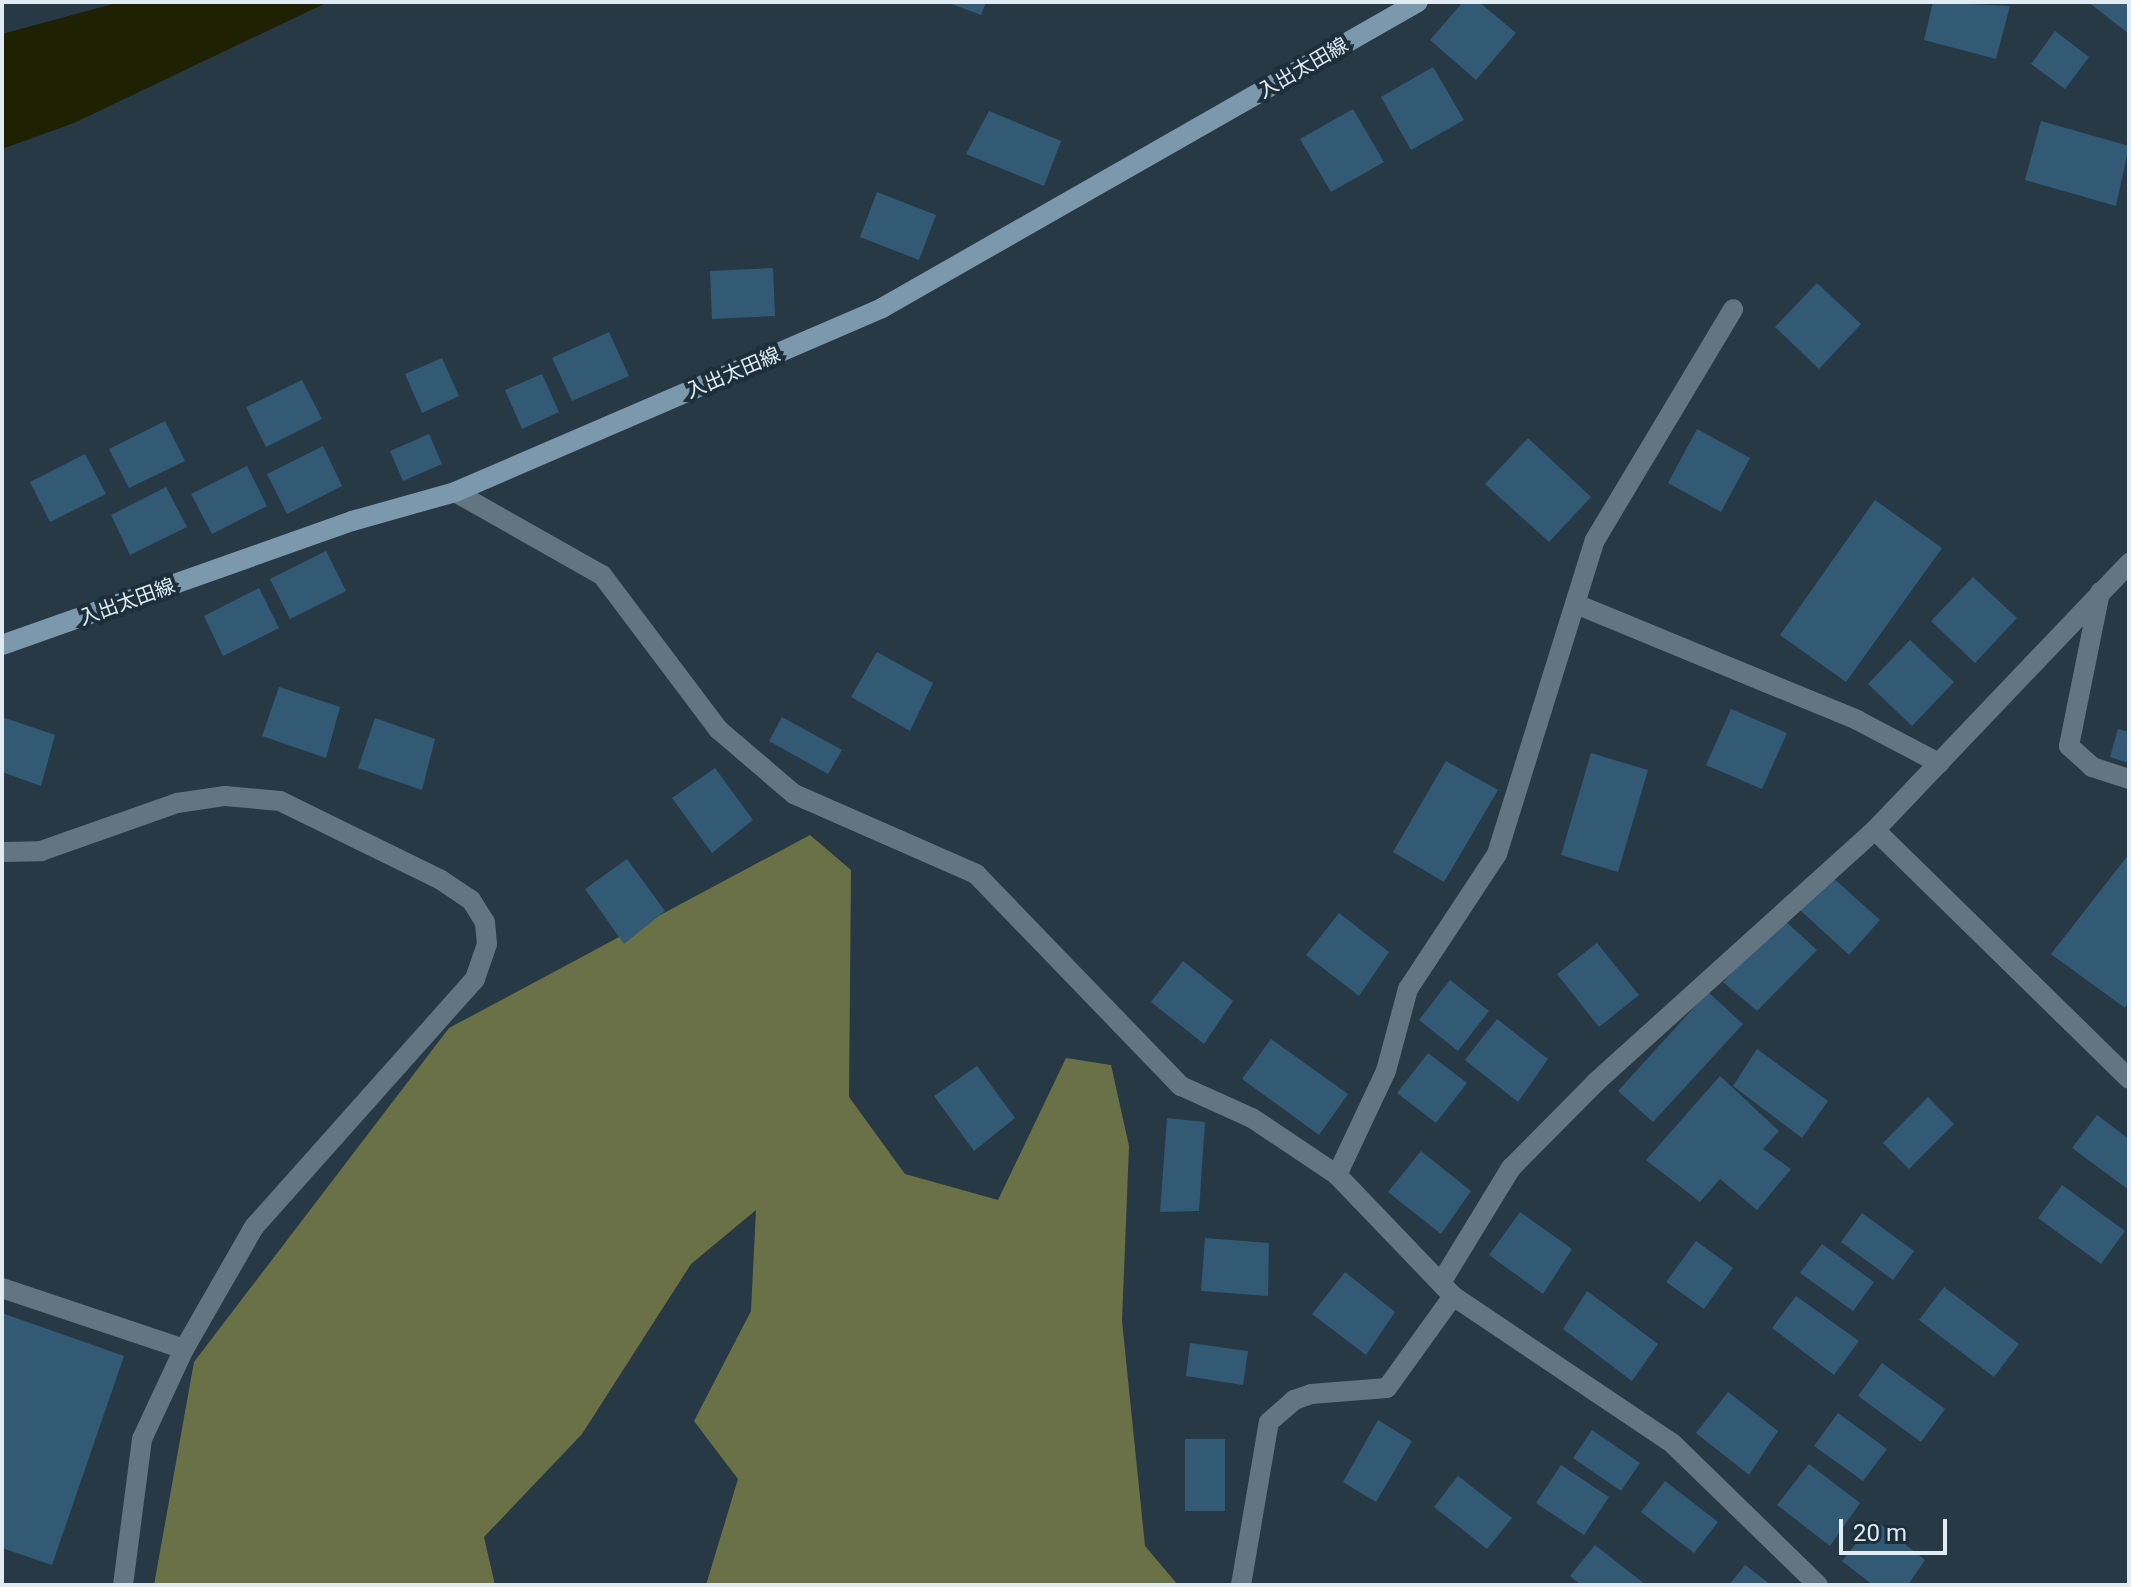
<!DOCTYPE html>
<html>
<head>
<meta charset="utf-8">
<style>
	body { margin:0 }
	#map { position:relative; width:2131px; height:1587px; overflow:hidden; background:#273945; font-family:Roboto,"Noto Sans JP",sans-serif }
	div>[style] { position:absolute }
	.forest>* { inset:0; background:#6b7146 }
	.water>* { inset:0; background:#1e2203 }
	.building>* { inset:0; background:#325a75 }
	.street>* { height:20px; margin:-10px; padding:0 10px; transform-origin:10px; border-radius:10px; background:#647582 }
	.secondary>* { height:20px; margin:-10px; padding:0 10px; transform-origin:10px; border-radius:10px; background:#7c98ac }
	span { translate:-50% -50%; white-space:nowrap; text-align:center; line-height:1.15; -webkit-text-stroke:8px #1d2f3b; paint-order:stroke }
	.street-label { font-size:20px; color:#e1ebf3 }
	.frame { position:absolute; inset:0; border:4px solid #e1ebf3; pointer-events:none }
	.scale { position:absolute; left:1839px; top:1519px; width:108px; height:36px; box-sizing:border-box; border:4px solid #e1ebf3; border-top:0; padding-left:10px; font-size:24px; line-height:28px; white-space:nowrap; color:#e1ebf3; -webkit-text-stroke:6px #1d2f3b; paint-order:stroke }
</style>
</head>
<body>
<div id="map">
	<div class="forest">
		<div style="clip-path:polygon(810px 835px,851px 870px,849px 1097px,905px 1174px,998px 1200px,1066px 1058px,1111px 1065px,1129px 1146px,1122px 1321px,1145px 1546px,1178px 1585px,706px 1585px,738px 1479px,694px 1421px,751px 1311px,756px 1210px,691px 1264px,582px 1434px,484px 1537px,495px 1585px,154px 1585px,194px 1362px,449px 1028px)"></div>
	</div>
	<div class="water">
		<div style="clip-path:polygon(120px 2px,328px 2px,74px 123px,2px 149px,2px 34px)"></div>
	</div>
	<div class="building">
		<div style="clip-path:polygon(946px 2px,986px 2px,981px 15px)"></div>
		<div style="clip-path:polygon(1463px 2px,1479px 2px,1516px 33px,1476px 80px,1430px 40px)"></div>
		<div style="clip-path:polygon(1933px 2px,2010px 6px,1996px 59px,1924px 40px)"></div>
		<div style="clip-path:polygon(2088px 2px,2129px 2px,2129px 34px)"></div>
		<div style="clip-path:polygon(2055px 31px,2089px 57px,2065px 89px,2031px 64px)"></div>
		<div style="clip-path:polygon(1433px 67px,1464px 120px,1411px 150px,1381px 97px)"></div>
		<div style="clip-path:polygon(1353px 109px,1384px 162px,1331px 192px,1300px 139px)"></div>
		<div style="clip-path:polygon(989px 111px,1061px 141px,1044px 186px,966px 154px)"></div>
		<div style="clip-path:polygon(2041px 121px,2129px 146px,2116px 206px,2025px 180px)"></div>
		<div style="clip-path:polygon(877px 192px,936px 215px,919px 260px,860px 237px)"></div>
		<div style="clip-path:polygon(773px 268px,775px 316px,712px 319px,710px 271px)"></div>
		<div style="clip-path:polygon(1817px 283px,1861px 324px,1819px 369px,1775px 327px)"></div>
		<div style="clip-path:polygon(609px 332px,629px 376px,572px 401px,552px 358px)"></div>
		<div style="clip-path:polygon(442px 358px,459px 396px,422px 413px,405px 374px)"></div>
		<div style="clip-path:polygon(542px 374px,559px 412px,522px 429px,505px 390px)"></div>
		<div style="clip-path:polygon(302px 380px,322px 419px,266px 447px,246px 407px)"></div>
		<div style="clip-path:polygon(165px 421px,185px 461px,129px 488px,109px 449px)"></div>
		<div style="clip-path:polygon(1697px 429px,1750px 458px,1721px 512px,1668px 483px)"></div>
		<div style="clip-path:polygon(429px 434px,442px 464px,403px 481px,390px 451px)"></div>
		<div style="clip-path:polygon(1528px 438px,1591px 497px,1549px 542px,1485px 484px)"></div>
		<div style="clip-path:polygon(323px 446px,342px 486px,287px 514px,267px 474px)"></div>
		<div style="clip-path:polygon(85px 454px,106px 494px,50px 522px,30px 482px)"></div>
		<div style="clip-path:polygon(247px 466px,267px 506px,212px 534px,191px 494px)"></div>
		<div style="clip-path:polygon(166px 487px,187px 527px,130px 555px,111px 515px)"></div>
		<div style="clip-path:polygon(1875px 500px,1942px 548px,1846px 682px,1780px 635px)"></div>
		<div style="clip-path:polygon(326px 551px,346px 591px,290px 619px,270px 579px)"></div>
		<div style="clip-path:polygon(1973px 577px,2017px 618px,1975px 663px,1931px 621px)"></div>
		<div style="clip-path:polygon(259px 588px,279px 628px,223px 656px,204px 616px)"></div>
		<div style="clip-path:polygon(1910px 640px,1954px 682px,1912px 726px,1868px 684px)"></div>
		<div style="clip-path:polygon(877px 652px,933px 683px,910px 731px,851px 697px)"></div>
		<div style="clip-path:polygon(279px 687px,340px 707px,326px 758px,262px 736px)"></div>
		<div style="clip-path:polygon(1731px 709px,1787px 733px,1762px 789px,1706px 765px)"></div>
		<div style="clip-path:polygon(2px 717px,55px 735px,41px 786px,2px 772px)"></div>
		<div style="clip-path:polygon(782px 717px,842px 750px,828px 774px,769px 741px)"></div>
		<div style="clip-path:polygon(375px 718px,435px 739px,422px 790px,358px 768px)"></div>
		<div style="clip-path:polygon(2118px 729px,2129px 732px,2129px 763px,2110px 757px)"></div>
		<div style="clip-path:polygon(1591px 753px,1648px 770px,1618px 872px,1561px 855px)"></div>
		<div style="clip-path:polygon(1446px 761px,1498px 790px,1444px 882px,1393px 852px)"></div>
		<div style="clip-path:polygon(715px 768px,753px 820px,712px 853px,672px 798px)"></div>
		<div style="clip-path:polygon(2129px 854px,2129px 1002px,2125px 1008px,2051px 954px)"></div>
		<div style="clip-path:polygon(627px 859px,665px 911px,624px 944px,585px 889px)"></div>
		<div style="clip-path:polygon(1831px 876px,1880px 920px,1849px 955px,1800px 910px)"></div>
		<div style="clip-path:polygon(1339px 913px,1389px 952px,1359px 996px,1306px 955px)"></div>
		<div style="clip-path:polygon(1783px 919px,1817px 950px,1757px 1011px,1723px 982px)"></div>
		<div style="clip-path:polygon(1597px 943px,1639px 995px,1599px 1027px,1557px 974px)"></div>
		<div style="clip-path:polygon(1183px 961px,1233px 1001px,1204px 1044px,1151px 1002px)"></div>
		<div style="clip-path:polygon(1450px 980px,1489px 1011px,1458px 1051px,1419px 1020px)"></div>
		<div style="clip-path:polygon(1708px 992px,1743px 1024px,1653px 1122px,1618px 1091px)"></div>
		<div style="clip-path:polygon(1497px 1019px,1548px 1059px,1518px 1102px,1465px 1060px)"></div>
		<div style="clip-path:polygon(1271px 1039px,1348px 1094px,1319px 1135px,1242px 1079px)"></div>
		<div style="clip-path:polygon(1757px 1049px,1828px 1101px,1802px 1138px,1733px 1086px)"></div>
		<div style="clip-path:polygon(1428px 1053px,1467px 1083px,1436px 1123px,1397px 1093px)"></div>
		<div style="clip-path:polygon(977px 1066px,1015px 1118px,974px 1151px,934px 1096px)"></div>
		<div style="clip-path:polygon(1720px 1076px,1779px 1131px,1763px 1149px,1791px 1169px,1757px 1210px,1720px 1179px,1700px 1202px,1646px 1160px)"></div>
		<div style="clip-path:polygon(1928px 1097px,1954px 1124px,1909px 1169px,1883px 1143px)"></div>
		<div style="clip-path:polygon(2097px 1115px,2129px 1139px,2129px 1190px,2072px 1148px)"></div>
		<div style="clip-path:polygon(1167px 1118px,1205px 1122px,1199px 1211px,1160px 1212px)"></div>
		<div style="clip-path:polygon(1421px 1151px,1471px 1191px,1441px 1234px,1388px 1192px)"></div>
		<div style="clip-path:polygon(2062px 1185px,2125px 1231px,2101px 1264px,2038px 1218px)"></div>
		<div style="clip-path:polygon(1520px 1212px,1572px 1249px,1543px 1294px,1489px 1255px)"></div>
		<div style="clip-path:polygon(1862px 1213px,1914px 1251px,1893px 1280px,1841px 1242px)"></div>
		<div style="clip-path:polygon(1205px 1238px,1269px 1243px,1268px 1296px,1201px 1291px)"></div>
		<div style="clip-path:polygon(1696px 1241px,1733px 1268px,1704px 1309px,1666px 1282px)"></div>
		<div style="clip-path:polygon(1822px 1244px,1874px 1282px,1853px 1311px,1800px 1273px)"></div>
		<div style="clip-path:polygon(1345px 1272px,1395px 1312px,1366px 1355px,1312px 1314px)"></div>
		<div style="clip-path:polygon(1944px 1287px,2019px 1344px,1994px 1377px,1919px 1320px)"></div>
		<div style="clip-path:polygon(1587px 1291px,1658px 1344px,1632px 1381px,1563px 1329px)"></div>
		<div style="clip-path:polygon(1796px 1296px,1859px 1341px,1834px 1375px,1772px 1328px)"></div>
		<div style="clip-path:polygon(2px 1313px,124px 1356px,52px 1565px,2px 1548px)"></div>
		<div style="clip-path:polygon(1190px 1343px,1248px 1351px,1243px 1385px,1186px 1376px)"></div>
		<div style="clip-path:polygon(1882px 1363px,1945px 1409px,1921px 1442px,1858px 1396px)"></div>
		<div style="clip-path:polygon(1728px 1392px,1778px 1431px,1749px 1475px,1696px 1433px)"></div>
		<div style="clip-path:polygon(1838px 1413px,1887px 1449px,1863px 1481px,1814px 1446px)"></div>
		<div style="clip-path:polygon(1378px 1420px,1412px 1441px,1376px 1502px,1343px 1482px)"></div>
		<div style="clip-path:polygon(1592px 1430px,1640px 1463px,1621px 1491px,1573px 1458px)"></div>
		<div style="clip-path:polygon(1185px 1439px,1225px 1439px,1225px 1511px,1185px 1511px)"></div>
		<div style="clip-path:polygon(1809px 1464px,1860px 1503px,1830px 1546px,1777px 1505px)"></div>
		<div style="clip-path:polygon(1561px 1465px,1609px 1497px,1584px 1535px,1536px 1503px)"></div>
		<div style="clip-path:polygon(1458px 1476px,1512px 1518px,1487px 1549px,1434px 1507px)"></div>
		<div style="clip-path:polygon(1665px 1481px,1718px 1522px,1694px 1553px,1641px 1512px)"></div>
		<div style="clip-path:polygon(1875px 1520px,1925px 1560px,1908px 1585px,1873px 1585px,1842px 1561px)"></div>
		<div style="clip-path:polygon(1595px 1545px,1646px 1585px,1581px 1585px,1570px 1576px)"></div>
		<div style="clip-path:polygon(1745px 1565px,1771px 1585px,1729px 1585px)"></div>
	</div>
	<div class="street">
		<div style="left:455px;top:492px;width:169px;rotate:29.5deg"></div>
		<div style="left:602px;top:575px;width:194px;rotate:53deg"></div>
		<div style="left:719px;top:730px;width:99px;rotate:40.5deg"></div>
		<div style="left:794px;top:794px;width:199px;rotate:23.7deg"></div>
		<div style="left:976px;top:874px;width:295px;rotate:46deg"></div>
		<div style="left:1181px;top:1086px;width:78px;rotate:24.3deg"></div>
		<div style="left:1252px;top:1118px;width:102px;rotate:33.8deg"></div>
		<div style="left:1337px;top:1175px;width:168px;rotate:46.2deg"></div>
		<div style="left:1453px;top:1296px;width:265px;rotate:33.9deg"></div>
		<div style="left:1673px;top:1444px;width:202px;rotate:44.2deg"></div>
		<div style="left:2100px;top:592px;width:157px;rotate:101.4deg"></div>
		<div style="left:2069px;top:746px;width:31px;rotate:42deg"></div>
		<div style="left:2092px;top:767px;width:39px;rotate:18deg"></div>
		<div style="left:1576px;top:604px;width:304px;rotate:22.4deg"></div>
		<div style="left:1857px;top:720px;width:93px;rotate:27.7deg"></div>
		<div style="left:1875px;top:830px;width:356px;rotate:44.4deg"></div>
		<div style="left:2px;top:852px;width:39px;rotate:-1deg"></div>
		<div style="left:41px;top:851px;width:144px;rotate:-19.4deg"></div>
		<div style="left:177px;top:803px;width:49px;rotate:-8.3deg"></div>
		<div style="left:225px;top:796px;width:55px;rotate:5.2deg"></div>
		<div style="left:280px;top:801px;width:179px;rotate:26.1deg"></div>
		<div style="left:441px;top:880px;width:36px;rotate:34deg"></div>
		<div style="left:471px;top:900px;width:26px;rotate:58deg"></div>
		<div style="left:485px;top:922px;width:22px;rotate:85deg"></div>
		<div style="left:487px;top:944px;width:37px;rotate:109deg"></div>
		<div style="left:475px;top:979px;width:332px;rotate:131.7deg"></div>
		<div style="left:254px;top:1227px;width:141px;rotate:119.8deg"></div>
		<div style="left:184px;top:1349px;width:99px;rotate:115deg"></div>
		<div style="left:142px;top:1439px;width:147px;rotate:97.4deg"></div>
		<div style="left:1337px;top:1175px;width:115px;rotate:-64.8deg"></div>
		<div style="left:1386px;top:1071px;width:85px;rotate:-75deg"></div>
		<div style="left:1408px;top:989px;width:162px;rotate:-56.6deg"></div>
		<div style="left:1497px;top:854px;width:329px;rotate:-72.7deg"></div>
		<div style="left:1595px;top:540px;width:269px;rotate:-59.1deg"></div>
		<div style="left:1442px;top:1281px;width:132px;rotate:-58.6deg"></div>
		<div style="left:1511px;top:1168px;width:121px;rotate:-45.3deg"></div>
		<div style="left:1596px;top:1082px;width:376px;rotate:-42.1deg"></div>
		<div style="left:1875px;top:830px;width:369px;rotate:-46.4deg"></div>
		<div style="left:2px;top:1288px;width:192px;rotate:18.5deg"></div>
		<div style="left:1241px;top:1585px;width:165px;rotate:-80.3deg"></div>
		<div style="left:1269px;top:1422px;width:33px;rotate:-41deg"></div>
		<div style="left:1294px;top:1400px;width:18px;rotate:-19deg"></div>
		<div style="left:1311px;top:1394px;width:76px;rotate:-4.5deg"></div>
		<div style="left:1387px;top:1388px;width:113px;rotate:-54.3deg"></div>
	</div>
	<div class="secondary">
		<div style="left:2px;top:645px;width:371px;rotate:-19.5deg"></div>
		<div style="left:352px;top:521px;width:107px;rotate:-15.7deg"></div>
		<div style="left:455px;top:492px;width:465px;rotate:-23.3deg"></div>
		<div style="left:882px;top:308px;width:617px;rotate:-29.72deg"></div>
	</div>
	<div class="street-label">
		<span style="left:1303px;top:68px;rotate:-30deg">入出太田線</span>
		<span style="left:733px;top:373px;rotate:-23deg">入出太田線</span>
		<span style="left:127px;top:602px;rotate:-20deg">入出太田線</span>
	</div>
	<div class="frame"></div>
	<div class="scale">20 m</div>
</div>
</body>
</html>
